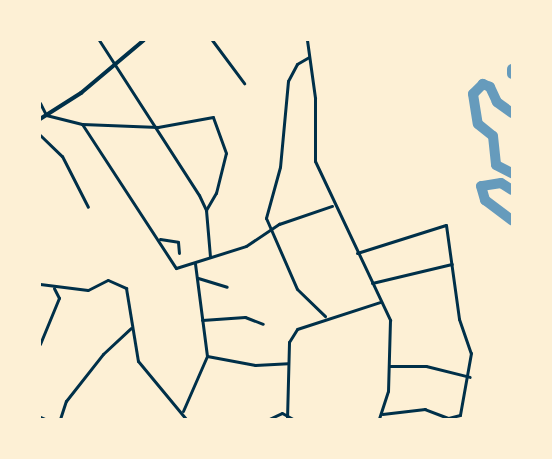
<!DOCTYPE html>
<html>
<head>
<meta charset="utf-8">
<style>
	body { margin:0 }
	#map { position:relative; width:552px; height:459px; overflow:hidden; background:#fdf0d5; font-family:Overpass,sans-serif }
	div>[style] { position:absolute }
	.river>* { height:10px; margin:-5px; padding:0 5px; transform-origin:5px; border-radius:5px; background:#669bbc }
	.minor>* { height:3px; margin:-1.5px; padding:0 1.5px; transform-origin:1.5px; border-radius:1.5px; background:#003049 }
	.tertiary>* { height:4px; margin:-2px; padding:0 2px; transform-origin:2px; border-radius:2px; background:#003049 }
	span { translate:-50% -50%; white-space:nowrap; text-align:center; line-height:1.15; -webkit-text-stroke:4.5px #fdf0d5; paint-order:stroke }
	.frame { position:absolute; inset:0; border:41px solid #fdf0d5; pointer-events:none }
</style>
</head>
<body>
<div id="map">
	<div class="river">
		<div style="left:512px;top:69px;width:5px;rotate:90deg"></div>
		<div style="left:512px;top:113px;width:19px;rotate:-144deg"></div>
		<div style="left:497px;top:102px;width:17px;rotate:-115deg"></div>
		<div style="left:490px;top:87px;width:8px;rotate:-157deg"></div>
		<div style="left:483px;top:84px;width:14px;rotate:135deg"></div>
		<div style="left:473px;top:94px;width:30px;rotate:81deg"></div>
		<div style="left:478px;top:124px;width:19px;rotate:39deg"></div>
		<div style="left:493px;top:136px;width:29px;rotate:84deg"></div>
		<div style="left:496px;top:165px;width:18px;rotate:27deg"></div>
		<div style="left:512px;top:190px;width:13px;rotate:-148deg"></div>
		<div style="left:501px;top:183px;width:20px;rotate:171deg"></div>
		<div style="left:481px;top:186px;width:15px;rotate:74deg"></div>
		<div style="left:485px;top:200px;width:34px;rotate:37deg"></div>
	</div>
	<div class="minor">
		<div style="left:99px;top:40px;width:184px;rotate:57.2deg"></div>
		<div style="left:199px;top:195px;width:17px;rotate:65deg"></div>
		<div style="left:206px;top:210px;width:47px;rotate:85.1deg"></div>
		<div style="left:212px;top:40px;width:54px;rotate:53.3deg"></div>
		<div style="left:307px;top:40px;width:59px;rotate:82.1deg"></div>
		<div style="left:315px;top:98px;width:63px;rotate:90deg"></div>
		<div style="left:315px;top:161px;width:176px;rotate:64.7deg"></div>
		<div style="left:390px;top:320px;width:71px;rotate:91.6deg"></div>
		<div style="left:388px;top:391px;width:29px;rotate:108deg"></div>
		<div style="left:309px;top:57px;width:14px;rotate:150deg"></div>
		<div style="left:297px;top:64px;width:19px;rotate:118deg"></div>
		<div style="left:288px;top:81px;width:86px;rotate:95.3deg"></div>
		<div style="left:280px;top:167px;width:53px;rotate:105.4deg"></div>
		<div style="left:266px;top:218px;width:77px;rotate:66.4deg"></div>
		<div style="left:297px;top:289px;width:39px;rotate:44deg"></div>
		<div style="left:40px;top:103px;width:13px;rotate:63deg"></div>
		<div style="left:46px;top:115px;width:37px;rotate:14deg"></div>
		<div style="left:40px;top:135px;width:30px;rotate:44deg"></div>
		<div style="left:62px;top:156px;width:57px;rotate:63deg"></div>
		<div style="left:206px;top:210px;width:20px;rotate:-60deg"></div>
		<div style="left:216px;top:193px;width:41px;rotate:-76deg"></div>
		<div style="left:226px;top:153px;width:38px;rotate:-110deg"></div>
		<div style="left:213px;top:117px;width:56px;rotate:169.7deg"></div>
		<div style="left:158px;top:127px;width:76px;rotate:-177.7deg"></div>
		<div style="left:82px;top:124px;width:172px;rotate:56.9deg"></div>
		<div style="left:176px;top:268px;width:73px;rotate:-17.4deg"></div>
		<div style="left:246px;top:246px;width:40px;rotate:-34deg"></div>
		<div style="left:279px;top:224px;width:56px;rotate:-18.8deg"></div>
		<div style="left:160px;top:239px;width:18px;rotate:9deg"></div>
		<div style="left:178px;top:242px;width:11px;rotate:85deg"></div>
		<div style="left:357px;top:253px;width:93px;rotate:-17.5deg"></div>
		<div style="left:446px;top:225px;width:95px;rotate:82.1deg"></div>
		<div style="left:459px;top:319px;width:36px;rotate:71deg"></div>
		<div style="left:471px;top:353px;width:63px;rotate:100.1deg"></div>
		<div style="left:460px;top:415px;width:12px;rotate:166deg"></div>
		<div style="left:448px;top:418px;width:25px;rotate:-159deg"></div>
		<div style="left:425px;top:409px;width:43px;rotate:173.4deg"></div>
		<div style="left:198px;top:278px;width:30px;rotate:17deg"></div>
		<div style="left:372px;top:283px;width:82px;rotate:-13.4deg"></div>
		<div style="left:40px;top:284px;width:48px;rotate:7.1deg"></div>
		<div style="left:88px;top:290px;width:22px;rotate:-27deg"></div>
		<div style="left:108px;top:280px;width:20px;rotate:24deg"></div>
		<div style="left:126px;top:288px;width:74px;rotate:80.7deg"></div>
		<div style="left:138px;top:361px;width:75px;rotate:50.4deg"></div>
		<div style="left:202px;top:320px;width:43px;rotate:-4deg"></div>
		<div style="left:245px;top:317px;width:19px;rotate:21deg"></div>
		<div style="left:40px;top:344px;width:50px;rotate:-67.6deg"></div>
		<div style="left:59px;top:298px;width:11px;rotate:-117deg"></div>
		<div style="left:207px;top:356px;width:49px;rotate:10.6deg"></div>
		<div style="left:255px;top:365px;width:33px;rotate:-3deg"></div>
		<div style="left:390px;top:366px;width:36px"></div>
		<div style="left:426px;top:366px;width:45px;rotate:14deg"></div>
		<div style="left:183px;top:411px;width:60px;rotate:-66.4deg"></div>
		<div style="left:207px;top:356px;width:93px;rotate:-97.4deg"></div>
		<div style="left:40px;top:417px;width:5px;rotate:22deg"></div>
		<div style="left:60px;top:419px;width:19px;rotate:-72deg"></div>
		<div style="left:66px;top:401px;width:60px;rotate:-51.8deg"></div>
		<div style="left:103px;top:354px;width:38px;rotate:-43deg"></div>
		<div style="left:269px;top:419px;width:14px;rotate:-25deg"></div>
		<div style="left:282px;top:413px;width:13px;rotate:29deg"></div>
		<div style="left:287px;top:419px;width:77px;rotate:-88.5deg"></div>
		<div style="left:289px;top:342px;width:15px;rotate:-58deg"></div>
		<div style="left:297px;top:329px;width:87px;rotate:-18deg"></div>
	</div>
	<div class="tertiary">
		<div style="left:40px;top:119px;width:49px;rotate:-32.4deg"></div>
		<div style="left:81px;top:93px;width:82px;rotate:-40.1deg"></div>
	</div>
	<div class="frame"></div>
</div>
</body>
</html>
